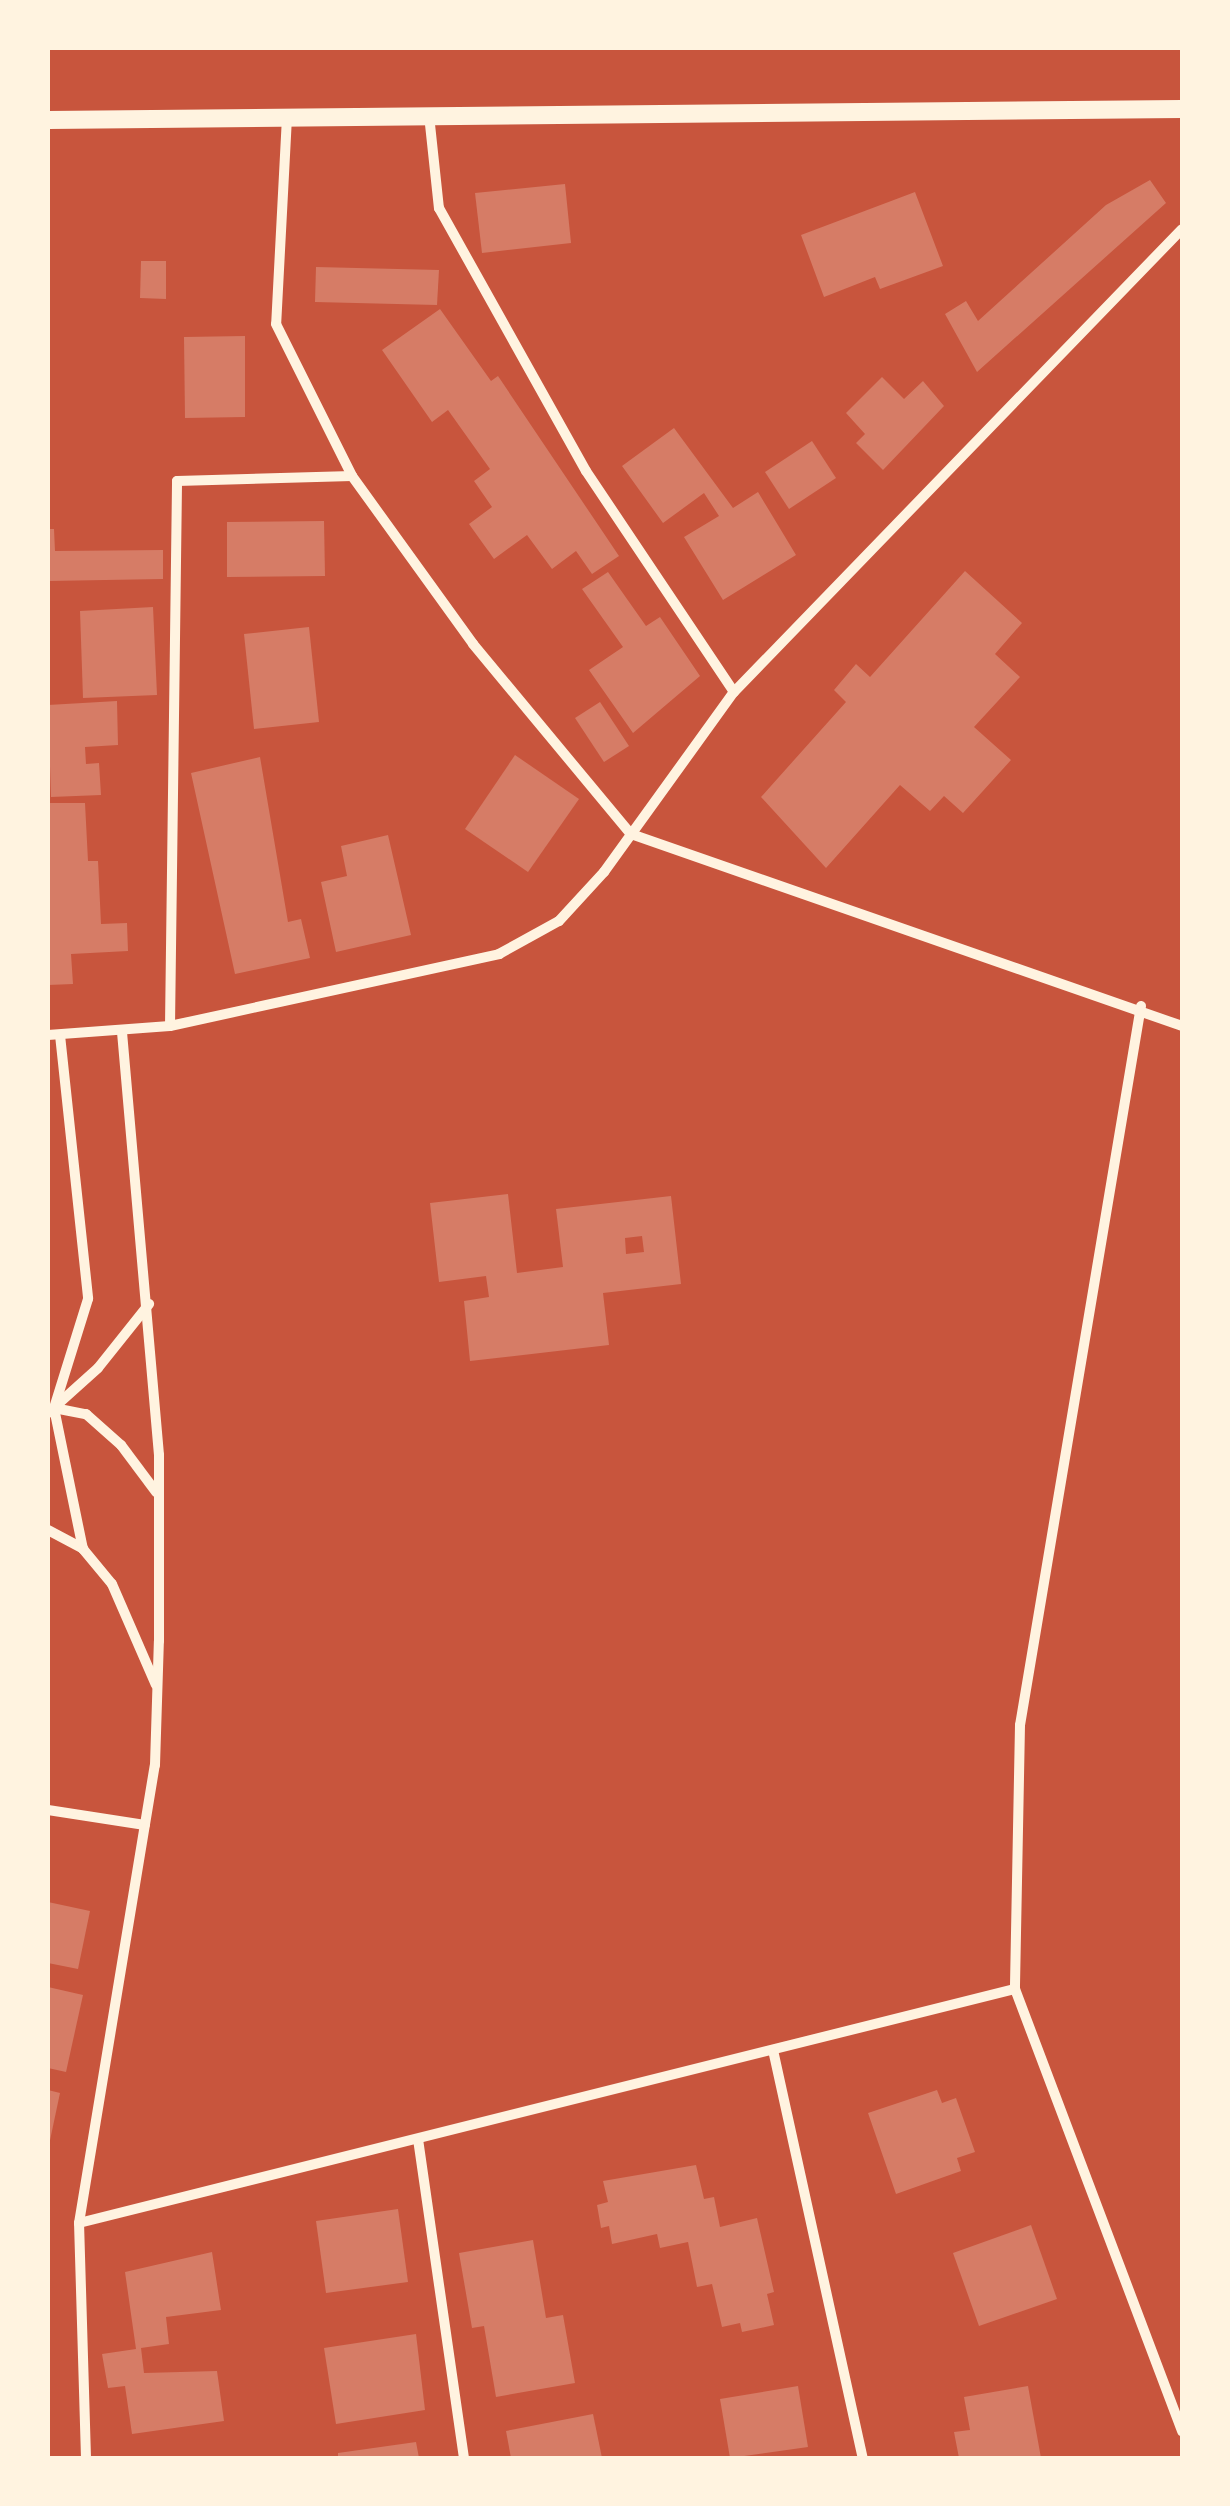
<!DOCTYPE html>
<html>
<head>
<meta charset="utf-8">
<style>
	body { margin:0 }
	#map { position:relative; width:1230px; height:2506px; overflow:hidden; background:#c8553d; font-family:Helvetica,sans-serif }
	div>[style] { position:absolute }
	.building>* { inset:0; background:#d67c66 }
	.minor>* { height:10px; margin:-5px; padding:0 5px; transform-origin:5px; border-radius:5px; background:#fff3e0 }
	.tertiary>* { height:18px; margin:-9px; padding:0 9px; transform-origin:9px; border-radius:9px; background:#fff3e0 }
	span { translate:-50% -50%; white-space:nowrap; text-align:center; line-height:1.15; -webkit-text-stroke:10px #fff3e0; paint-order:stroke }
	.frame { position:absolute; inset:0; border:50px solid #fff3e0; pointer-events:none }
</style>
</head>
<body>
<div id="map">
	<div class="building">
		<div style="clip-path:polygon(1150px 180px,1166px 203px,977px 372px,945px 314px,966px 301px,978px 321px,1106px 205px)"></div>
		<div style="clip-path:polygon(565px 184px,571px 243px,482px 253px,475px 193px)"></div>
		<div style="clip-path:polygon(915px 192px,943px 266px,880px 289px,875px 277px,824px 297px,801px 235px)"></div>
		<div style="clip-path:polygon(141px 261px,166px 261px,166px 299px,140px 298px)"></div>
		<div style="clip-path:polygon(316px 267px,439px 270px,437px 305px,315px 302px)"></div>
		<div style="clip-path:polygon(440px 309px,491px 381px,498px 376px,619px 556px,592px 574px,576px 551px,552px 569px,527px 535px,494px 559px,469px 524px,492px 507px,474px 481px,490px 469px,448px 410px,432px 422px,382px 350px)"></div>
		<div style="clip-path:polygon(245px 336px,245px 417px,185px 418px,184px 337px)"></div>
		<div style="clip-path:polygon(882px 377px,904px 399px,923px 381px,944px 406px,883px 470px,856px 443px,865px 434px,846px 413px)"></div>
		<div style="clip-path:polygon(674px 428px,733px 508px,758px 492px,796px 555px,723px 600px,684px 537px,719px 516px,704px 493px,663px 523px,622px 466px)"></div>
		<div style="clip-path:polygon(812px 441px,836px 478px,789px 509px,765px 472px)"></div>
		<div style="clip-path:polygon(324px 521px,325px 576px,227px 577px,227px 522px)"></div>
		<div style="clip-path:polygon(48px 529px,54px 529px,55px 551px,163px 550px,163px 579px,48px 581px)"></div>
		<div style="clip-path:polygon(965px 571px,1022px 623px,995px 654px,1020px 677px,974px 727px,1011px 760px,963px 813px,944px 796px,930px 811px,900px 785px,826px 868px,761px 797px,846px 702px,834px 690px,856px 664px,870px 677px)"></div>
		<div style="clip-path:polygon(608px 572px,646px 626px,660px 617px,700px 676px,633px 733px,589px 670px,623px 647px,582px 589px)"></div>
		<div style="clip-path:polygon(153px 607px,157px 695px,83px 698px,80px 611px)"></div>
		<div style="clip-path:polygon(309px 627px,319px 722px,254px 729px,244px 634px)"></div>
		<div style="clip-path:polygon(117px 701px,118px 745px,85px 747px,86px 764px,99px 763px,101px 795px,51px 797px,48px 705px)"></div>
		<div style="clip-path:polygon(600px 702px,629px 746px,604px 762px,575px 718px)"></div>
		<div style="clip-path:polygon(515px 755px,579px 799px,528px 872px,465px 829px)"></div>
		<div style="clip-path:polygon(260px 757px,288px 922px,301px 919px,310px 958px,235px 974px,191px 773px)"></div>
		<div style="clip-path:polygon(48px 803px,85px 803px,88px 861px,98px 861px,101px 924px,127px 923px,128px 951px,71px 954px,73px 984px,48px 985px)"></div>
		<div style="clip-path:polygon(388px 835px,411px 935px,336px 952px,321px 882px,347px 876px,341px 846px)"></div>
		<div style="clip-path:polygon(evenodd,508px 1194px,517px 1273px,563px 1267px,556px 1209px,671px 1196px,681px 1284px,603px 1293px,609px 1345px,470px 1361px,464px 1301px,489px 1297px,486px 1276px,439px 1282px,430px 1203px,508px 1194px,642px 1236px,644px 1252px,626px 1254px,625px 1238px,642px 1236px)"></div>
		<div style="clip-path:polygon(48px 1902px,90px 1911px,78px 1969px,48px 1963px)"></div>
		<div style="clip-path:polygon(48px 1987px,83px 1995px,66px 2072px,48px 2068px)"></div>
		<div style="clip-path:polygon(48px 2090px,60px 2093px,49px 2145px,48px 2145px)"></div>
		<div style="clip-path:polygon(937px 2090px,942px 2103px,956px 2098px,975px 2152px,957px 2158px,961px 2171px,896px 2194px,868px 2113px)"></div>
		<div style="clip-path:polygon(696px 2165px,704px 2199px,714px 2197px,720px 2227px,757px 2218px,774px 2292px,767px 2294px,774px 2325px,742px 2332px,740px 2323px,722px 2327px,712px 2284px,697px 2287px,688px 2242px,660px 2248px,657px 2234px,612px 2244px,609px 2226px,601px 2228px,597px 2205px,608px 2202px,603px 2181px)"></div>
		<div style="clip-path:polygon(398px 2209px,408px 2282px,326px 2293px,316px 2221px)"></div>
		<div style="clip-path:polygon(1031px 2225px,1057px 2299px,979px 2326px,953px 2253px)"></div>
		<div style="clip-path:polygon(533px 2240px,546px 2318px,563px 2315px,575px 2383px,496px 2397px,484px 2326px,472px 2328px,459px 2253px)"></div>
		<div style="clip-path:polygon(212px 2252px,221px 2310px,166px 2317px,169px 2344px,141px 2348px,144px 2373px,217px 2371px,224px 2421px,132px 2434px,125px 2386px,108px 2388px,102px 2354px,136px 2349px,125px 2272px)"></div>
		<div style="clip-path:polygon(416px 2334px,425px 2410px,336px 2424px,324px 2348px)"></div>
		<div style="clip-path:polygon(798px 2386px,808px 2447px,730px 2458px,720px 2399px)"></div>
		<div style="clip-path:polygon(1028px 2386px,1041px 2458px,959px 2458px,954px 2432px,970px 2430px,964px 2397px)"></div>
		<div style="clip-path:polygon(593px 2414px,602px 2458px,511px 2458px,506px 2431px)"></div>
		<div style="clip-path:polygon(416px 2442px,419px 2458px,338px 2458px,338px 2453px)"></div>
	</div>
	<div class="minor">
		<div style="left:429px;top:115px;width:94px;rotate:83.9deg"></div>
		<div style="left:439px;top:208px;width:301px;rotate:60.8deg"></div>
		<div style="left:586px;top:471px;width:266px;rotate:56.2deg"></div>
		<div style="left:287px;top:117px;width:207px;rotate:93deg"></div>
		<div style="left:276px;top:324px;width:170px;rotate:63.4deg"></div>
		<div style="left:352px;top:476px;width:207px;rotate:54.2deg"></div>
		<div style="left:473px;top:644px;width:247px;rotate:50.3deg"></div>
		<div style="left:631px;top:834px;width:583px;rotate:19.21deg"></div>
		<div style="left:1141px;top:1006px;width:729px;rotate:99.55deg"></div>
		<div style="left:1020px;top:1725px;width:264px;rotate:91.1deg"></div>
		<div style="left:1015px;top:1989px;width:473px;rotate:69.3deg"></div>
		<div style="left:170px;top:1026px;width:545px;rotate:-89.26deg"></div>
		<div style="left:177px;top:481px;width:175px;rotate:-1.6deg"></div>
		<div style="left:48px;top:1035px;width:122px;rotate:-4.2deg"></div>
		<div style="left:170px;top:1026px;width:337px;rotate:-12.3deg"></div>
		<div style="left:499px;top:954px;width:68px;rotate:-28.8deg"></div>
		<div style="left:559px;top:921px;width:67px;rotate:-47.4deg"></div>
		<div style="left:604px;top:872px;width:222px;rotate:-54.2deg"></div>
		<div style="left:734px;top:692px;width:644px;rotate:-45.94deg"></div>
		<div style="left:60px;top:1035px;width:265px;rotate:83.9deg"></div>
		<div style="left:88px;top:1299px;width:114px;rotate:107.3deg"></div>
		<div style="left:54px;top:1408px;width:144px;rotate:78.4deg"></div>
		<div style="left:54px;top:1408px;width:33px;rotate:11deg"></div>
		<div style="left:86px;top:1414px;width:47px;rotate:41.5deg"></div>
		<div style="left:121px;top:1445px;width:59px;rotate:53.3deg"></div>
		<div style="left:48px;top:1413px;width:67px;rotate:-42deg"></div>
		<div style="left:98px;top:1368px;width:82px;rotate:-51.4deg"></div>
		<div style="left:48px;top:1530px;width:40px;rotate:28deg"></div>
		<div style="left:83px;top:1549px;width:45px;rotate:50.4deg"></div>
		<div style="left:112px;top:1584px;width:110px;rotate:66.5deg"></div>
		<div style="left:48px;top:1810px;width:98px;rotate:8.8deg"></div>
		<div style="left:773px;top:2050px;width:418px;rotate:77.6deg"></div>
		<div style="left:418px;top:2139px;width:322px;rotate:81.8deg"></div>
		<div style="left:79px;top:2223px;width:965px;rotate:-14.04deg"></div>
		<div style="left:86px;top:2458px;width:235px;rotate:-91.7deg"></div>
		<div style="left:79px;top:2223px;width:464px;rotate:-80.6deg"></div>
		<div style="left:155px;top:1765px;width:124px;rotate:-88.2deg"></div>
		<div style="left:159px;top:1641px;width:186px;rotate:-90deg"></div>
		<div style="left:159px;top:1455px;width:425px;rotate:-95deg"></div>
	</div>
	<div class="tertiary">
		<div style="left:48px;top:120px;width:1134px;rotate:-0.56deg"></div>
	</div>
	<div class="frame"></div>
</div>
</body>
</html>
